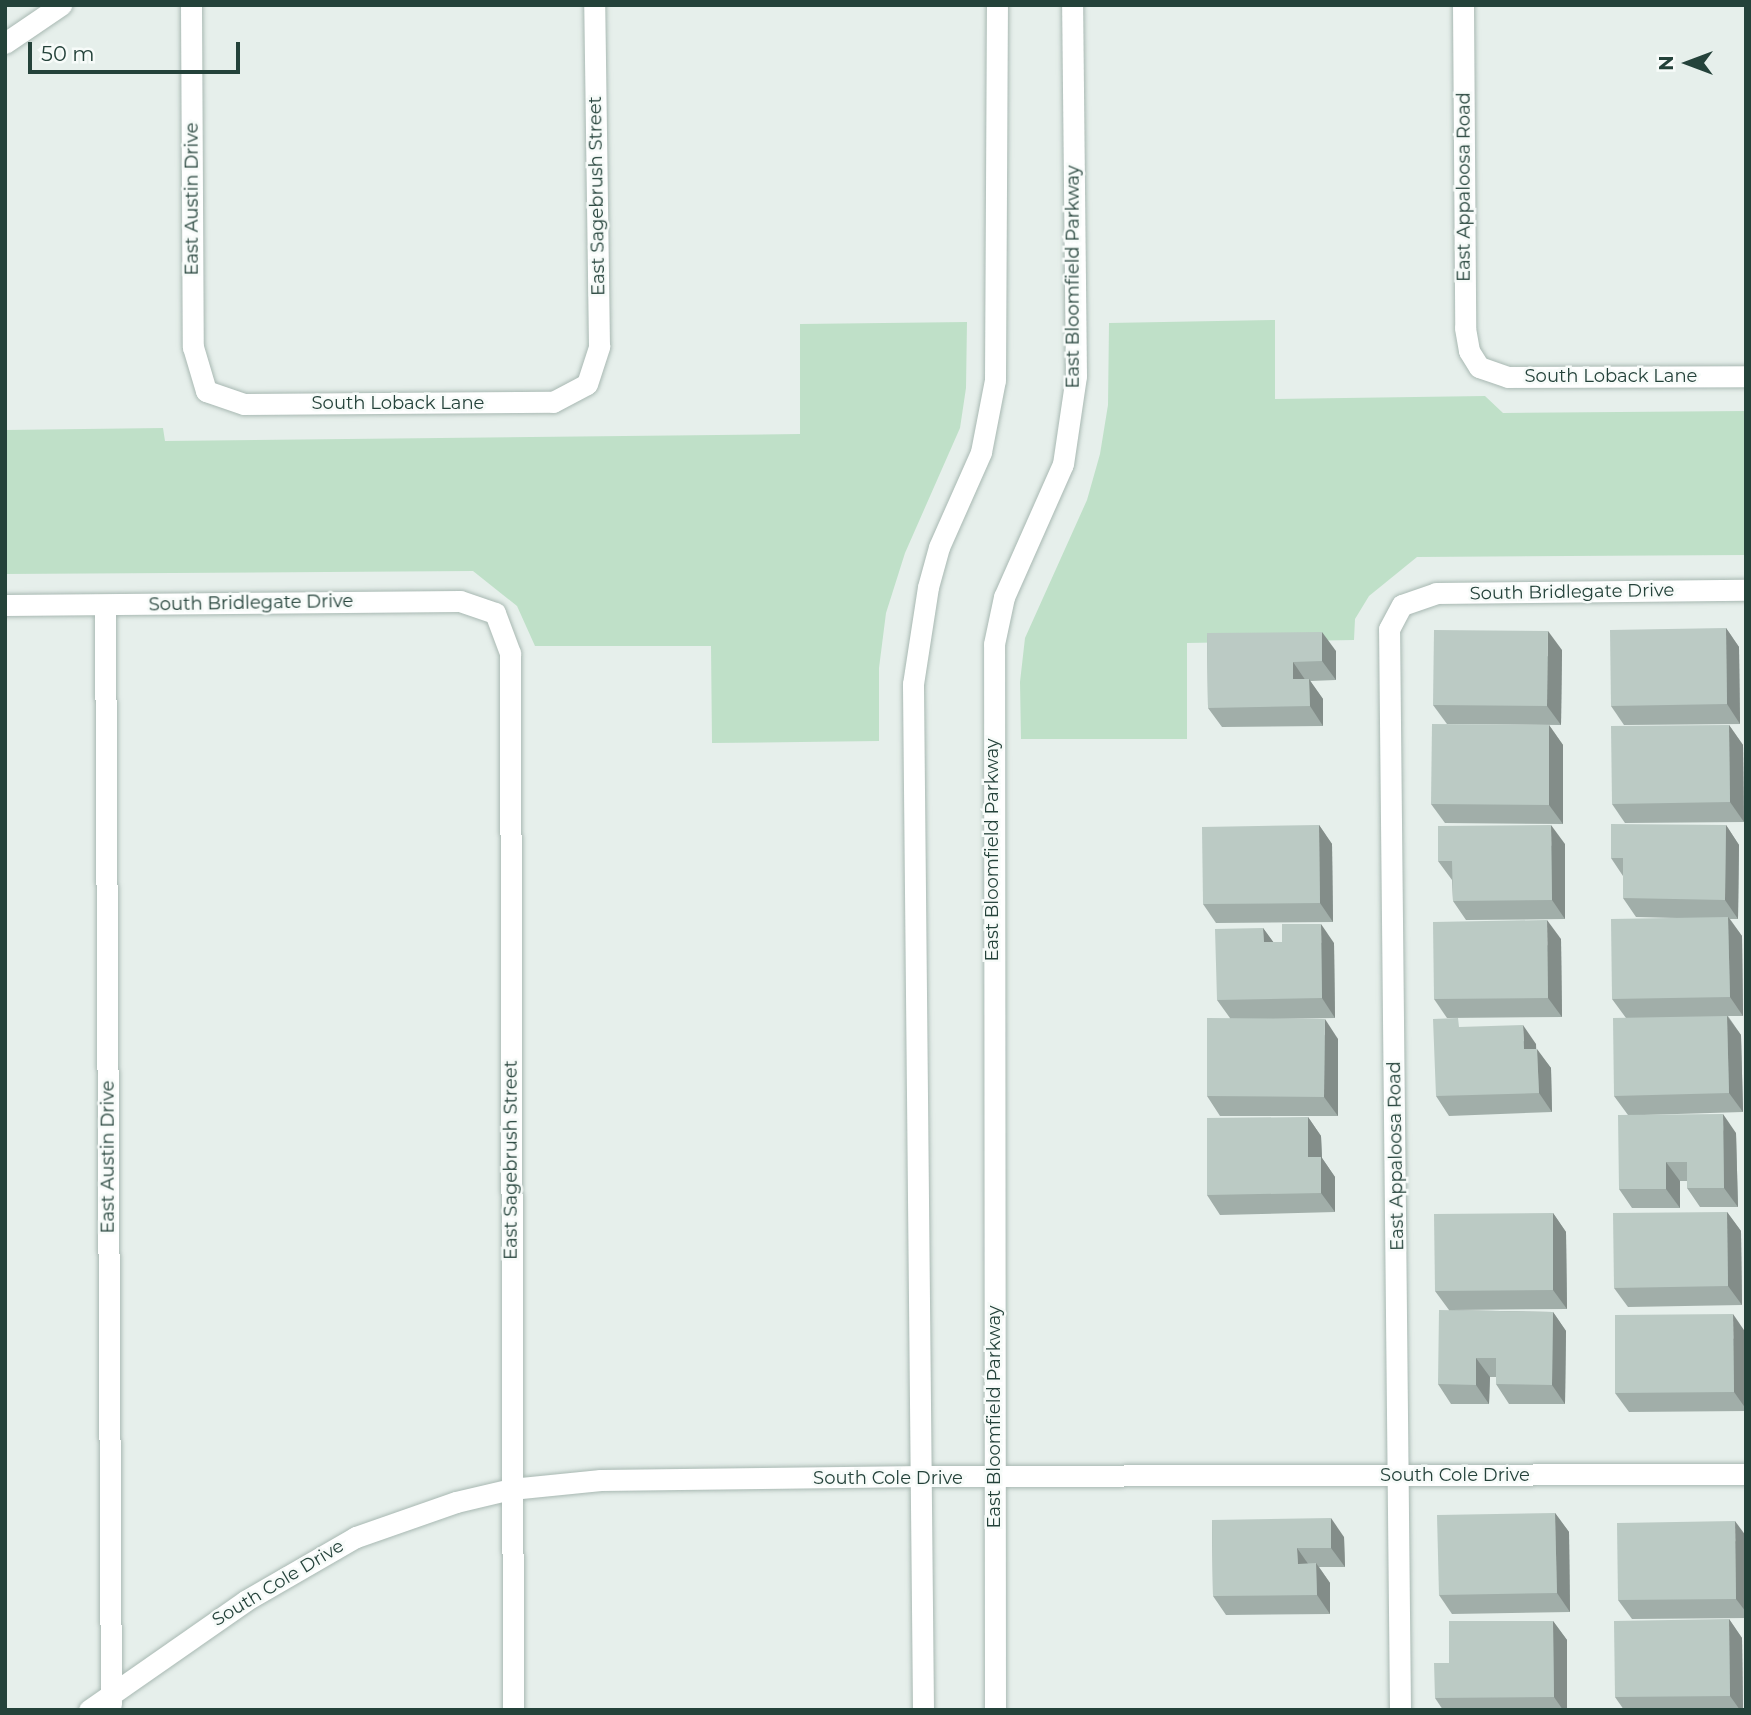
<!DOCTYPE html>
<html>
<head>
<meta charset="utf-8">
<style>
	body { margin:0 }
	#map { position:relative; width:1751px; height:1715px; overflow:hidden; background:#e6efeb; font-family:Montserrat,sans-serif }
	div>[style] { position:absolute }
	.green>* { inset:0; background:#bfe0c8 }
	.roads { filter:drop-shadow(0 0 2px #a8b8b2) drop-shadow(0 0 2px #a8b8b2) }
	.minor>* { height:21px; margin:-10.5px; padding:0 10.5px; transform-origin:10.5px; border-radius:10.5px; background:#fff }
	.tertiary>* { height:21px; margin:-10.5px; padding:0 10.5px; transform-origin:10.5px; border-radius:10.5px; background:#fff }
	.wall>* { inset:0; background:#a1aea9 }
	.shaded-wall>* { inset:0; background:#838d89 }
	.building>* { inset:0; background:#bbcac4 }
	span { translate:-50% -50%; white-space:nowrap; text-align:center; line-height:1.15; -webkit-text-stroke:5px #f7fbf9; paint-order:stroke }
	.street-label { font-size:18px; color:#24423a }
	.frame { position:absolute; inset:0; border:7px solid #24423a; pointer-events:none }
	.north { position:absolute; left:1653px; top:28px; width:70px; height:70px; -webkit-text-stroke:5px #f7fbf9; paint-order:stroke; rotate:270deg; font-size:19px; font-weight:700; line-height:28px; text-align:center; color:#24423a }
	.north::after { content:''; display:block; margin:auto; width:24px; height:32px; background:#24423a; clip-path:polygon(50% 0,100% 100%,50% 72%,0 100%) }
	.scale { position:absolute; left:28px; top:42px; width:212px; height:32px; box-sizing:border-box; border:4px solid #24423a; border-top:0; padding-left:9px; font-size:21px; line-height:24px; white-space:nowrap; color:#24423a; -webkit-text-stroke:5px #f7fbf9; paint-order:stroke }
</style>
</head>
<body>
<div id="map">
	<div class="green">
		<div style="clip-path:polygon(1275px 320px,1275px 399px,1485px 396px,1503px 413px,1746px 411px,1746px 555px,1417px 557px,1369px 596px,1355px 619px,1354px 640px,1187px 643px,1187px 739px,1021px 739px,1020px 682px,1025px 638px,1087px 500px,1100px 454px,1108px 405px,1109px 323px)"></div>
		<div style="clip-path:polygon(967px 322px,966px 388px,960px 428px,905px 553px,886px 613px,879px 668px,879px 741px,712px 743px,711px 646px,535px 646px,517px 606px,473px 571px,5px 574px,5px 430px,163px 428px,165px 441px,800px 434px,800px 324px)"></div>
	</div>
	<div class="roads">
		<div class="minor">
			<div style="left:191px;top:5px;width:342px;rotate:89.7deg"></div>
			<div style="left:193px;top:347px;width:46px;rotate:73.5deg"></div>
			<div style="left:206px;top:391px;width:40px;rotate:18.9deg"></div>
			<div style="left:244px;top:404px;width:309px;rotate:-0.4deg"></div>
			<div style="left:553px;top:402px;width:38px;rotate:-28deg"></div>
			<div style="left:587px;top:384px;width:40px;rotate:-72deg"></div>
			<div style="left:599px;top:346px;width:341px;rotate:-90.8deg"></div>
			<div style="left:1463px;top:5px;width:323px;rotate:89.6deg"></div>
			<div style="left:1465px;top:328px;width:23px;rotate:80deg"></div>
			<div style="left:1469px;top:351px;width:19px;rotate:58deg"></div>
			<div style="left:1479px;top:367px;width:31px;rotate:19deg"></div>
			<div style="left:1508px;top:377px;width:238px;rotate:-0.2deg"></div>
			<div style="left:5px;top:43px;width:68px;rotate:-34.2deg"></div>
			<div style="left:5px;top:605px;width:455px;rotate:-0.5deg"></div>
			<div style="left:460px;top:601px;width:37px;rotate:19deg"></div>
			<div style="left:495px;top:613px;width:43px;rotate:69.4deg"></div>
			<div style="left:510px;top:653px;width:1057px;rotate:89.84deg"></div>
			<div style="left:105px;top:605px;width:1099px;rotate:89.69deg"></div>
			<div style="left:89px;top:1710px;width:190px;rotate:-34.9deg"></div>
			<div style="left:245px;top:1601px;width:128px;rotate:-30deg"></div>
			<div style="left:356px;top:1537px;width:106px;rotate:-19.3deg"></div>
			<div style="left:456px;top:1502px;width:57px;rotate:-13.3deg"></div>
			<div style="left:511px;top:1489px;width:90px;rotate:-5.7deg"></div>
			<div style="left:601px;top:1480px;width:322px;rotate:-0.7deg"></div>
			<div style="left:923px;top:1476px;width:823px;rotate:-0.14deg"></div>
			<div style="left:1400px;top:1710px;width:1081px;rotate:-90.58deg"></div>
			<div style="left:1389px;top:629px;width:27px;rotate:-62deg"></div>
			<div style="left:1402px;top:605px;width:36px;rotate:-19deg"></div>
			<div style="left:1436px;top:593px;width:310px;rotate:-0.6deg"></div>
		</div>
		<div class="tertiary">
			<div style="left:923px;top:1710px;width:1026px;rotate:-90.56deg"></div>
			<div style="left:913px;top:684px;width:98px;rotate:-81.2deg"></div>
			<div style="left:928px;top:587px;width:41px;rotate:-74.6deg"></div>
			<div style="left:939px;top:547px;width:104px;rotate:-66.1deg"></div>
			<div style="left:981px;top:452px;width:73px;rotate:-79deg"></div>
			<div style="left:995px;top:380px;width:375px;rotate:-89.7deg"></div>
			<div style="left:995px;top:1710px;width:1066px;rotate:-90.05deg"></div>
			<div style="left:994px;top:644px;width:48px;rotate:-78deg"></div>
			<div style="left:1004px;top:597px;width:145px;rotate:-66.1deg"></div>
			<div style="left:1063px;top:464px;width:89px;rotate:-81.6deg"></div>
			<div style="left:1076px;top:376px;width:371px;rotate:-90.6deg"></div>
		</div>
	</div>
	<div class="wall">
		<div style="clip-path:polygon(1726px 628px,1739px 647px,1740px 724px,1624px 725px,1611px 706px)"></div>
		<div style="clip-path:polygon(1207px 633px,1336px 651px,1336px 680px,1310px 681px,1323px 699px,1323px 726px,1222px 727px,1208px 708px)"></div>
		<div style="clip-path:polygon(1562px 650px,1561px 725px,1447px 724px,1433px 705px)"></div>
		<div style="clip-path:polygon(1549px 725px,1563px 745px,1563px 824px,1445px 823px,1431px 804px)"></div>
		<div style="clip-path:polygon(1729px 725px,1743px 745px,1744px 822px,1625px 823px,1612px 804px)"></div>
		<div style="clip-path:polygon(1319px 825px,1332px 844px,1333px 922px,1216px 923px,1203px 904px)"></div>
		<div style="clip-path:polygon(1726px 825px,1739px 845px,1738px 919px,1730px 919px,1742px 936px,1743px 1016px,1728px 1016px,1741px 1035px,1743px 1112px,1644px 1115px,1736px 1133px,1738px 1207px,1700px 1207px,1687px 1188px,1687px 1181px,1680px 1181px,1680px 1208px,1632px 1208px,1619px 1189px,1628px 1115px,1614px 1096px,1626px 1018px,1612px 999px,1677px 918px,1636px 917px,1623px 898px,1623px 876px,1611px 858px)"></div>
		<div style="clip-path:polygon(1565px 844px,1565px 919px,1466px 920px,1453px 901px,1452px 880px,1438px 861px)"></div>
		<div style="clip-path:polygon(1263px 928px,1273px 942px,1334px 943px,1335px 1018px,1272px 1019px,1338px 1039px,1338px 1116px,1220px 1116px,1207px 1096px,1230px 1018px,1217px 1000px)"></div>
		<div style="clip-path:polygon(1561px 939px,1562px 1017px,1447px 1018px,1434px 999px)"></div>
		<div style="clip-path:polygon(1464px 1027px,1536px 1044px,1536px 1049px,1551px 1068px,1552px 1112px,1449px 1116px,1436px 1096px)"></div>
		<div style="clip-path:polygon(1308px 1117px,1321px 1136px,1322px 1158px,1335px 1177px,1335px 1212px,1220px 1215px,1207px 1195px)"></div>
		<div style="clip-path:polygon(1727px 1212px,1741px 1231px,1742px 1305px,1628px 1307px,1614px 1288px)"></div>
		<div style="clip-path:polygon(1553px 1213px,1566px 1232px,1567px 1309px,1451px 1310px,1553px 1312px,1566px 1331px,1565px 1404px,1509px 1404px,1496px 1384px,1496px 1377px,1490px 1377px,1489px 1404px,1451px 1404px,1438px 1384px,1449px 1310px,1435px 1291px)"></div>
		<div style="clip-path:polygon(1746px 1333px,1746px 1411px,1629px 1412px,1615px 1393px)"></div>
		<div style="clip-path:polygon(1555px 1513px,1569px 1532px,1570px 1612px,1452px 1614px,1439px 1595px)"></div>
		<div style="clip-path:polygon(1212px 1520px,1344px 1537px,1345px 1567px,1319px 1567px,1330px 1583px,1330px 1614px,1226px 1615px,1213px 1596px)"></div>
		<div style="clip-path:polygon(1746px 1536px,1746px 1618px,1632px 1619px,1618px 1600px)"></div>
		<div style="clip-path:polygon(1729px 1619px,1742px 1638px,1743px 1710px,1624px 1710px,1615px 1697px)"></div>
		<div style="clip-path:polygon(1553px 1621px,1567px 1640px,1567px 1710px,1443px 1710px,1435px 1698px,1449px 1663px)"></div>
	</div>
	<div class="shaded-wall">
		<div style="clip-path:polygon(1726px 628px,1739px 647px,1740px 724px,1727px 704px)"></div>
		<div style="clip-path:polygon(1548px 631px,1562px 650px,1561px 725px,1547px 706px)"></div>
		<div style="clip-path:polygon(1322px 632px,1336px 651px,1336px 680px,1322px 661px)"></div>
		<div style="clip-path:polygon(1293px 662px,1306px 681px,1293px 679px)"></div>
		<div style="clip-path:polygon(1309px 679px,1323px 699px,1323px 726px,1310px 706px)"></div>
		<div style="clip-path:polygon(1549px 725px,1563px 745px,1563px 824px,1549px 805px)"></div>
		<div style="clip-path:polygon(1729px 725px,1743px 745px,1744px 822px,1730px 802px)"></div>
		<div style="clip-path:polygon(1319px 825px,1332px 844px,1333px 922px,1320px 903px)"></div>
		<div style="clip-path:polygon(1551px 825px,1565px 844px,1565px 919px,1552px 900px)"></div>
		<div style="clip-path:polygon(1726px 825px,1739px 845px,1738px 919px,1725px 900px)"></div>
		<div style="clip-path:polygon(1728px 917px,1742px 936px,1743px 1016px,1730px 997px)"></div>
		<div style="clip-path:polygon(1547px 920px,1561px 939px,1562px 1017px,1548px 998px)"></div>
		<div style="clip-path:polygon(1321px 924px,1334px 943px,1335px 1018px,1322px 998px)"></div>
		<div style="clip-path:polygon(1263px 928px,1277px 947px,1264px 942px)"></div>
		<div style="clip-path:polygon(1727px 1016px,1741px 1035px,1743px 1112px,1729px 1093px)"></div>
		<div style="clip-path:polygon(1325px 1019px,1338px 1039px,1338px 1116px,1324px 1097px)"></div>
		<div style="clip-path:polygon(1523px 1025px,1536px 1044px,1537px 1068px,1524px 1049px)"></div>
		<div style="clip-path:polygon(1537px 1049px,1551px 1068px,1552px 1112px,1539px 1093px)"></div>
		<div style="clip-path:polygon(1723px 1114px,1736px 1133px,1738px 1207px,1724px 1188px)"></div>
		<div style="clip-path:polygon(1308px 1117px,1321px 1136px,1322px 1158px,1335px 1177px,1335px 1212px,1321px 1193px,1308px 1157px)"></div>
		<div style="clip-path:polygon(1666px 1162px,1680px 1181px,1680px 1208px,1666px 1189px)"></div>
		<div style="clip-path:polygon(1727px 1212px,1741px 1231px,1742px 1305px,1728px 1286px)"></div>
		<div style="clip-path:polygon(1553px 1213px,1566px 1232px,1567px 1309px,1553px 1290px)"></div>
		<div style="clip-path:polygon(1553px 1312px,1566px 1331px,1565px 1404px,1552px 1385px)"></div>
		<div style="clip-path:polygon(1733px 1314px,1746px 1333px,1746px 1409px,1734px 1392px)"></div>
		<div style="clip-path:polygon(1476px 1358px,1490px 1377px,1489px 1404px,1476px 1385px)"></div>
		<div style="clip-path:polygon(1555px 1513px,1569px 1532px,1570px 1612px,1557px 1593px)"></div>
		<div style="clip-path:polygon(1331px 1518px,1344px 1537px,1345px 1567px,1331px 1548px)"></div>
		<div style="clip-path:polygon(1735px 1521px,1746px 1536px,1746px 1612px,1736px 1599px)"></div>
		<div style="clip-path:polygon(1297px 1548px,1311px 1568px,1298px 1564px)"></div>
		<div style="clip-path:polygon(1316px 1563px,1330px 1583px,1330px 1614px,1317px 1595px)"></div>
		<div style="clip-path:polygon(1729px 1619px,1742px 1638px,1743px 1710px,1740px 1710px,1730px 1696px)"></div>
		<div style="clip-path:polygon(1553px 1621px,1567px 1640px,1567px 1710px,1563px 1710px,1554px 1697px)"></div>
	</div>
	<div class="building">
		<div style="clip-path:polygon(1726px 628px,1727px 704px,1611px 706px,1610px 630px)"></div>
		<div style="clip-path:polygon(1434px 630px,1548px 631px,1547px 706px,1433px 705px)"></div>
		<div style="clip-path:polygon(1322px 632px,1322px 661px,1293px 662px,1293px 679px,1309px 679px,1310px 706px,1208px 708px,1207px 633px)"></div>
		<div style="clip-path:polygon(1432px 724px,1549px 725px,1549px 805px,1431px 804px)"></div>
		<div style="clip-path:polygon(1729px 725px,1730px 802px,1612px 804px,1611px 726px)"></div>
		<div style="clip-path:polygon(1611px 824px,1726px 825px,1725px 900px,1623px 898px,1623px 858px,1611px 858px)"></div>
		<div style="clip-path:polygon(1319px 825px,1320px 903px,1203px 904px,1202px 827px)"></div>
		<div style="clip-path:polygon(1551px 825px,1552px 900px,1453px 901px,1452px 861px,1438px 861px,1438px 826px)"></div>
		<div style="clip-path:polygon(1728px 917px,1730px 997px,1612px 999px,1611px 919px)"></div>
		<div style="clip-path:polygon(1547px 920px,1548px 998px,1434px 999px,1433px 922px)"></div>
		<div style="clip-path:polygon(1282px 924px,1321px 924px,1322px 998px,1217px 1000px,1215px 929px,1263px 928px,1264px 942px,1282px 942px)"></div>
		<div style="clip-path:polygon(1727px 1016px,1729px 1093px,1614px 1096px,1613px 1018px)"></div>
		<div style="clip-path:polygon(1207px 1018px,1325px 1019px,1324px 1097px,1207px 1096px)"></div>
		<div style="clip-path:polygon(1458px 1018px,1459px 1027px,1523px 1025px,1524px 1049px,1537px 1049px,1539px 1093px,1436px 1096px,1433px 1019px)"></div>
		<div style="clip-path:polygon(1723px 1114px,1724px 1188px,1687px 1188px,1687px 1162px,1666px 1162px,1666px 1189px,1619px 1189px,1618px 1115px)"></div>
		<div style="clip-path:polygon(1308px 1117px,1308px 1157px,1321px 1157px,1321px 1193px,1207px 1195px,1207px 1118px)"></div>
		<div style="clip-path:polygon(1727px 1212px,1728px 1286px,1614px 1288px,1613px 1213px)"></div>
		<div style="clip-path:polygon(1553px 1213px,1553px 1290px,1435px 1291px,1434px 1214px)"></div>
		<div style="clip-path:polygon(1439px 1310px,1553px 1312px,1552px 1385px,1496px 1384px,1496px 1358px,1476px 1358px,1476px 1385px,1438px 1384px)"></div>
		<div style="clip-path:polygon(1733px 1314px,1734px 1392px,1615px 1393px,1615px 1315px)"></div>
		<div style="clip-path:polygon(1555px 1513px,1557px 1593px,1439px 1595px,1437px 1515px)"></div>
		<div style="clip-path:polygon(1331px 1518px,1331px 1548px,1297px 1548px,1298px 1564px,1316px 1563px,1317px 1595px,1213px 1596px,1212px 1520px)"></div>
		<div style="clip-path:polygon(1735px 1521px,1736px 1599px,1618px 1600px,1617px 1523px)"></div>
		<div style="clip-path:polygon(1729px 1619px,1730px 1696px,1615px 1697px,1614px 1621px)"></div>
		<div style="clip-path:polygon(1449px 1621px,1553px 1621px,1554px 1697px,1435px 1698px,1434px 1663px,1449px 1663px)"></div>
	</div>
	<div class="street-label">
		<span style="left:1464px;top:187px;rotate:-90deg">East Appaloosa Road</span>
		<span style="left:597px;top:196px;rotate:-91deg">East Sagebrush Street</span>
		<span style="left:192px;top:199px;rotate:-90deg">East Austin Drive</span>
		<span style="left:1073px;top:277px;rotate:-90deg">East Bloomfield Parkway</span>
		<span style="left:1611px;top:376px">South Loback Lane</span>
		<span style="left:398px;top:403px">South Loback Lane</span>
		<span style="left:1572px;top:592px;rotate:-1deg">South Bridlegate Drive</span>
		<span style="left:251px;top:603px;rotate:-1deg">South Bridlegate Drive</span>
		<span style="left:992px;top:850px;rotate:-90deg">East Bloomfield Parkway</span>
		<span style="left:1396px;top:1156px;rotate:-91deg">East Appaloosa Road</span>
		<span style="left:108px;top:1157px;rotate:-90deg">East Austin Drive</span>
		<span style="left:511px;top:1160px;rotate:-90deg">East Sagebrush Street</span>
		<span style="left:994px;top:1417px;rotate:-90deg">East Bloomfield Parkway</span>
		<span style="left:1455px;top:1475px">South Cole Drive</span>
		<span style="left:888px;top:1478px">South Cole Drive</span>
		<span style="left:278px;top:1583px;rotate:-31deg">South Cole Drive</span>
	</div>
	<div class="frame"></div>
	<div class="north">N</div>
	<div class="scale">50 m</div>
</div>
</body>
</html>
